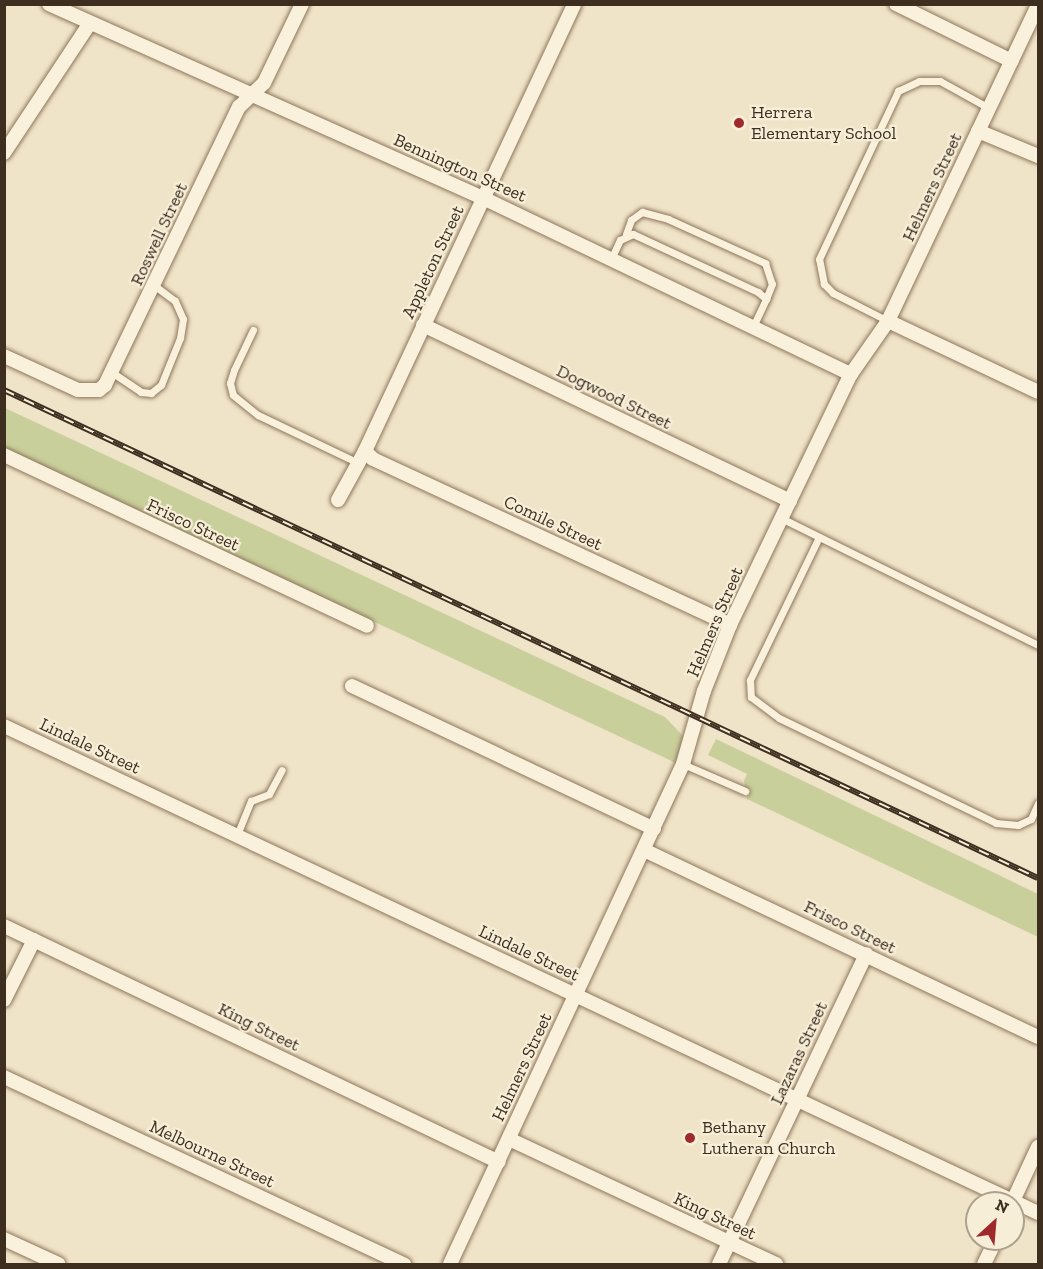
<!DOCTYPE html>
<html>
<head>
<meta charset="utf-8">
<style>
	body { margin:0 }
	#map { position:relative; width:1043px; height:1269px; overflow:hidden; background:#f0e4c8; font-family:"Zilla Slab",serif }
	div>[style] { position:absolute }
	.green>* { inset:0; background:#c9cf9b }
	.roads { filter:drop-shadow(0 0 2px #8d765c) drop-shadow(0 0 2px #8d765c) }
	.lane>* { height:7px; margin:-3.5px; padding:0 3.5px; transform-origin:3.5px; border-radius:3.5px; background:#faf1dc }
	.street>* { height:14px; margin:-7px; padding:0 7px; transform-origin:7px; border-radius:7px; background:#faf1dc }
	.rail>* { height:6px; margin-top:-3px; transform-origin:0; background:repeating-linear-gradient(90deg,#f7eed8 0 11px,#3d2e20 0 22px); box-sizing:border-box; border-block:2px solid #3d2e20 }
	.dots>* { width:16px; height:16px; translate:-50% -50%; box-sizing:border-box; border:3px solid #f7eed8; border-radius:50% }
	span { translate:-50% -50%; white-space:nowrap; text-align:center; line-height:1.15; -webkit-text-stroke:4.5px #f7eed8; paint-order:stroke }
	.poi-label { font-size:18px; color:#3d2e20 }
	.left { translate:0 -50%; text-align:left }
	.street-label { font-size:18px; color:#3d2e20 }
	.frame { position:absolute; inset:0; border:6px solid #3d2e20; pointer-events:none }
	.north { position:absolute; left:965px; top:1191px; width:60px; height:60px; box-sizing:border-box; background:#f7eed8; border:2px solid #ada18e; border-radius:50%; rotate:26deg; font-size:16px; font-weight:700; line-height:24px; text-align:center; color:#3d2e20 }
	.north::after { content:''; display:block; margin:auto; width:21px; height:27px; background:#9e2a2b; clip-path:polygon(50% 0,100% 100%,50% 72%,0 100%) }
</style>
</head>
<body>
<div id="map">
	<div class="green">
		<div style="clip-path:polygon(5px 408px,665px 717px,685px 738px,676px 763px,5px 449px)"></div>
		<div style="clip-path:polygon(716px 739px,1038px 894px,1038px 937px,747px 799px,744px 781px,747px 774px,708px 755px)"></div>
	</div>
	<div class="roads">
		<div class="lane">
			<div style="left:626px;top:234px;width:15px;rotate:-70deg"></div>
			<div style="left:631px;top:220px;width:14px;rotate:-36deg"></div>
			<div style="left:642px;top:212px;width:27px;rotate:15deg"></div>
			<div style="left:668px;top:219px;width:107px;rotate:24.4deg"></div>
			<div style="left:765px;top:263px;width:22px;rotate:72deg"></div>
			<div style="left:772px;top:284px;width:16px;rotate:112deg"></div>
			<div style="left:611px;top:259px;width:21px;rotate:-65deg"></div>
			<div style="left:620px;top:240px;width:14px;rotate:-25deg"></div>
			<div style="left:633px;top:234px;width:138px;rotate:24.9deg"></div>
			<div style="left:758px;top:292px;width:11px;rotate:41deg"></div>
			<div style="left:766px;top:299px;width:31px;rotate:115deg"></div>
			<div style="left:888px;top:321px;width:62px;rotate:-153deg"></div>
			<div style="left:833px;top:293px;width:13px;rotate:-135deg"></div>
			<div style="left:824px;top:284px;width:25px;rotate:-101deg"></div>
			<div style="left:819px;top:259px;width:186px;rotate:-64.8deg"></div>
			<div style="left:898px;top:91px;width:23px;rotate:-25deg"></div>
			<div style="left:919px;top:81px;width:21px"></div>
			<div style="left:940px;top:81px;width:56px;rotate:28.9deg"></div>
			<div style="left:253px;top:330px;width:44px;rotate:115.4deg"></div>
			<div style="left:234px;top:370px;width:14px;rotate:107deg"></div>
			<div style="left:230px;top:383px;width:12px;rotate:76deg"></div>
			<div style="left:233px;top:395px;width:32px;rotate:39deg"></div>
			<div style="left:258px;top:415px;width:111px;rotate:25.6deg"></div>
			<div style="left:113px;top:373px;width:34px;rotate:34deg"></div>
			<div style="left:141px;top:392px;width:10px;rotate:6deg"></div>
			<div style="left:151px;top:393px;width:13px;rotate:-39deg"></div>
			<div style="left:161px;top:385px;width:51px;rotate:-68deg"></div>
			<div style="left:180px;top:338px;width:19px;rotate:-81deg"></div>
			<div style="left:183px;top:319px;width:20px;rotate:-114deg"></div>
			<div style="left:175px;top:301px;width:26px;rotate:-143deg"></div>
			<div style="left:781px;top:518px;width:287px;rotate:26.3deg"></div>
			<div style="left:819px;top:537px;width:159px;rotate:115.8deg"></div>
			<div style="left:750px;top:680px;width:17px;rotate:87deg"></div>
			<div style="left:751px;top:697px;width:35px;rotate:37deg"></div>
			<div style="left:779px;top:718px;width:241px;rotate:25.8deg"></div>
			<div style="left:996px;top:823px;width:22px;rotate:5deg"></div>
			<div style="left:1018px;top:825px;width:14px;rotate:-25deg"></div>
			<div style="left:1031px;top:819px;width:17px;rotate:-66deg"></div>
			<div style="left:683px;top:764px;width:68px;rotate:23.5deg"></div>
			<div style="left:237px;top:835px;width:37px;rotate:-68deg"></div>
			<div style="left:251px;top:801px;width:19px;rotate:-21deg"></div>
			<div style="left:269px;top:794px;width:27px;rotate:-62deg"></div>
		</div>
		<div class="street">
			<div style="left:49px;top:4px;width:475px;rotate:24.1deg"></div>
			<div style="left:483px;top:198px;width:408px;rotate:25.6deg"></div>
			<div style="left:896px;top:4px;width:129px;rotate:26.2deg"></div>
			<div style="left:978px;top:131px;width:65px;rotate:22.6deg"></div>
			<div style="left:4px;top:153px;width:156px;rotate:-56.5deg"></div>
			<div style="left:888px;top:321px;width:166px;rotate:25.3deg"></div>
			<div style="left:423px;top:325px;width:407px;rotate:25.6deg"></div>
			<div style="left:4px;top:356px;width:81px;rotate:24.7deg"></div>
			<div style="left:78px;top:390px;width:21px"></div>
			<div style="left:99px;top:390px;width:8px;rotate:-40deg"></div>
			<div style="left:105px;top:385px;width:309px;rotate:-64.3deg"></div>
			<div style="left:239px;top:107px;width:35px;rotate:-44deg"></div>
			<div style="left:264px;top:83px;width:88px;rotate:-64.3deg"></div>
			<div style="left:365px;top:451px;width:11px;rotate:45deg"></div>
			<div style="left:373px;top:459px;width:394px;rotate:24.9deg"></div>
			<div style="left:4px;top:455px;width:401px;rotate:25.2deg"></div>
			<div style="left:338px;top:500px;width:56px;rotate:-61.1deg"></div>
			<div style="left:365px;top:451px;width:493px;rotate:-64.9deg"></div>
			<div style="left:352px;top:686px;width:334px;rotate:25.3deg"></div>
			<div style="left:4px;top:726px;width:1143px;rotate:25.22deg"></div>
			<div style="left:644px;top:850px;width:436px;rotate:25.4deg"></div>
			<div style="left:4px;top:926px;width:548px;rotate:25.49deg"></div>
			<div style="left:4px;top:1000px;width:67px;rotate:-63.4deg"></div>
			<div style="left:4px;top:1077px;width:442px;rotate:25.1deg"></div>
			<div style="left:509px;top:1139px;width:295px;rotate:25.1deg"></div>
			<div style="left:1012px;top:1203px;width:62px;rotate:-65.1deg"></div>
			<div style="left:4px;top:1239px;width:60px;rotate:24.8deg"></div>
			<div style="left:450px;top:1264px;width:552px;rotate:-65.01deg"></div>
			<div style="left:683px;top:764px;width:76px;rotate:-74deg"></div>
			<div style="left:704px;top:691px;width:71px;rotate:-68.5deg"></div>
			<div style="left:730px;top:625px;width:279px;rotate:-64.3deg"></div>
			<div style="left:851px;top:374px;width:65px;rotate:-55.1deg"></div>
			<div style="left:888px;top:321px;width:350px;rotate:-64.6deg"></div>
			<div style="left:719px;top:1264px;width:343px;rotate:-64.6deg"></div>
			<div style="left:984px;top:1264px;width:28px;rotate:-64deg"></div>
		</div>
	</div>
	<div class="rail">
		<div style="left:4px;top:390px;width:1143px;rotate:25.27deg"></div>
	</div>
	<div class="dots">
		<div style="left:739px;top:123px;background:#9e2a2b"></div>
		<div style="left:690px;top:1138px;background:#9e2a2b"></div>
	</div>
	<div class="poi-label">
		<span class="left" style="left:751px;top:123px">Herrera<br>Elementary School</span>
		<span class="left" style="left:702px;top:1138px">Bethany<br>Lutheran Church</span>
	</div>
	<div class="street-label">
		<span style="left:460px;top:168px;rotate:24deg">Bennington Street</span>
		<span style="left:932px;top:187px;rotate:-65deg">Helmers Street</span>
		<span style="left:159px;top:234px;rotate:-65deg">Roswell Street</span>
		<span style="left:433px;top:262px;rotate:-65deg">Appleton Street</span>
		<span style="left:614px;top:397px;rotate:26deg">Dogwood Street</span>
		<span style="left:553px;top:523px;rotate:25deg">Comile Street</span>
		<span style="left:193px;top:525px;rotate:25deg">Frisco Street</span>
		<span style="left:715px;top:622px;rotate:-67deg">Helmers Street</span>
		<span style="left:90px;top:746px;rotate:25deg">Lindale Street</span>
		<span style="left:850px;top:927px;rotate:26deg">Frisco Street</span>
		<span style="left:529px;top:953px;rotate:25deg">Lindale Street</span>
		<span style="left:259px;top:1027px;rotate:26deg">King Street</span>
		<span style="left:799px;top:1053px;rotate:-65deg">Lazaras Street</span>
		<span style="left:522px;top:1067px;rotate:-65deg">Helmers Street</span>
		<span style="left:212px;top:1154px;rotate:25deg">Melbourne Street</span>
		<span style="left:715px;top:1216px;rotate:25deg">King Street</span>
	</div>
	<div class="frame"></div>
	<div class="north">N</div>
</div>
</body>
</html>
